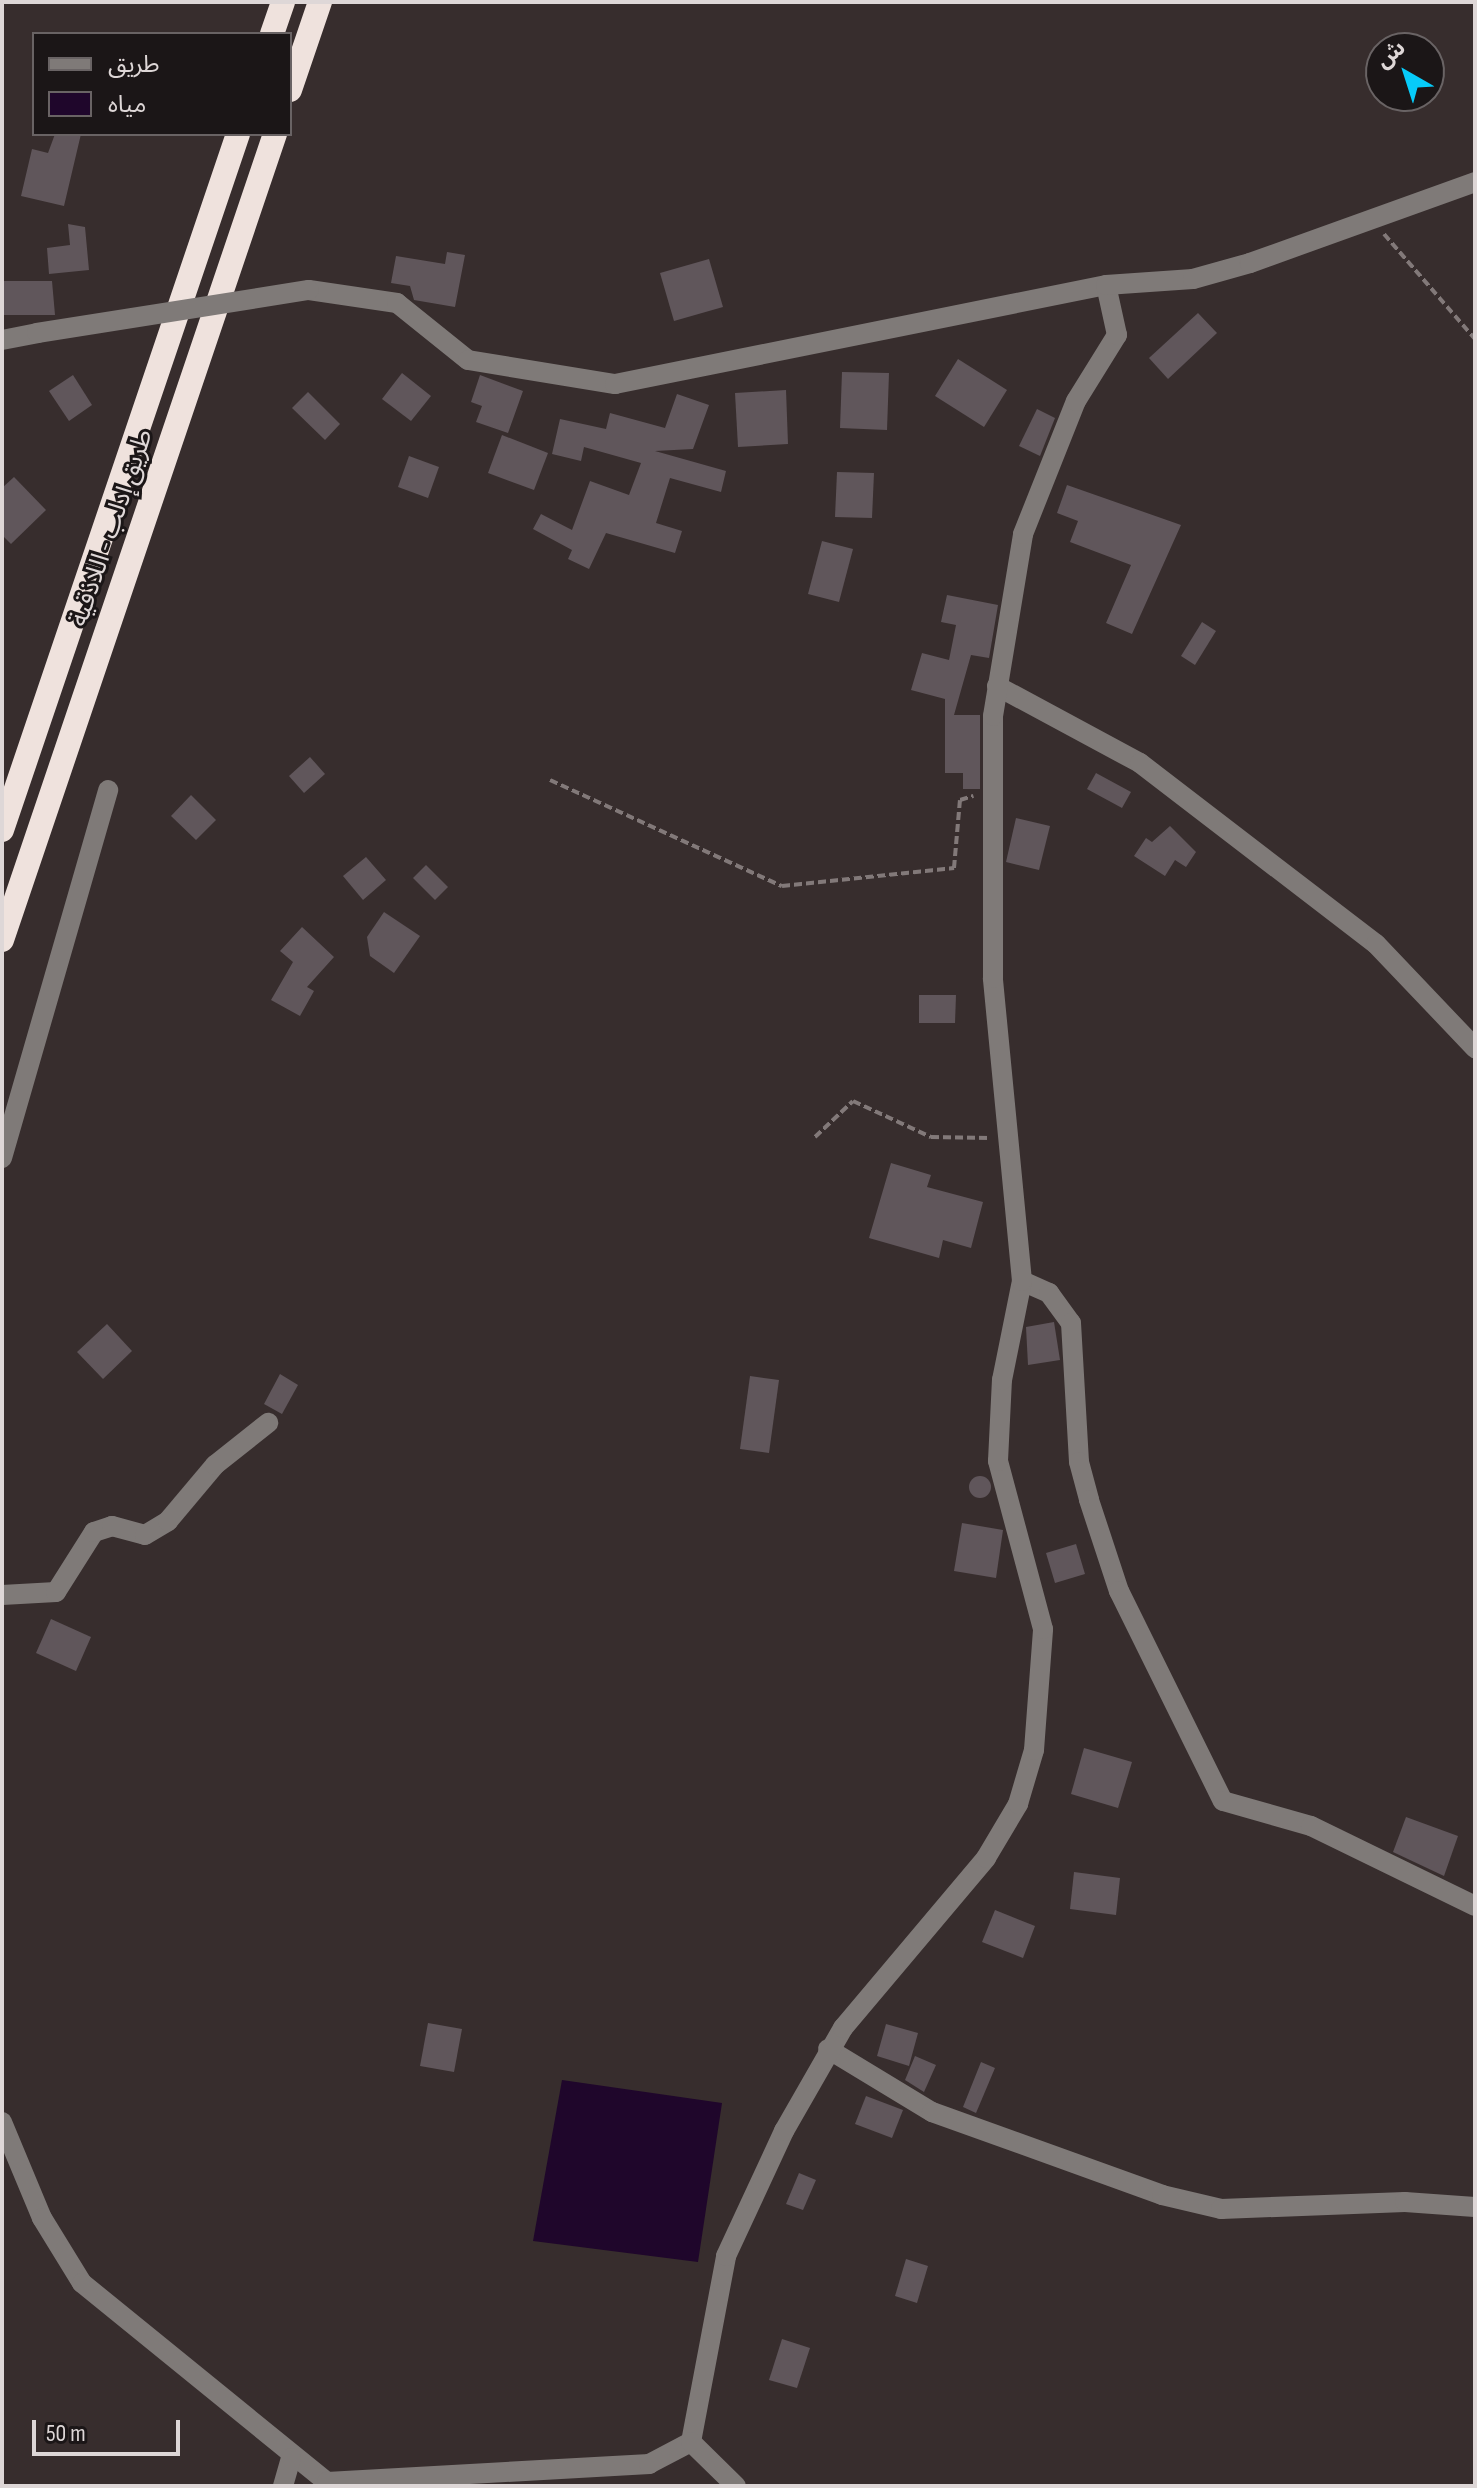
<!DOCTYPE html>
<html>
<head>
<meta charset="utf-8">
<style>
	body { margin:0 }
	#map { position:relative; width:1477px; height:2488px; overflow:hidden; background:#372d2d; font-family:"Sofia Sans Condensed","Noto Sans Arabic",sans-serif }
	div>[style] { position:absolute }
	.water>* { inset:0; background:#1f062b }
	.building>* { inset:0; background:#60565b }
	.round { border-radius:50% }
	.path>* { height:4px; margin-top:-2px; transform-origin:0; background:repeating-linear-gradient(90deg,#827979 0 8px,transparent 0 12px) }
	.minor>* { height:20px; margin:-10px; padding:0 10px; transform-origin:10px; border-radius:10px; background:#7f7a78 }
	.highway>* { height:24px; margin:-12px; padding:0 12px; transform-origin:12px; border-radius:12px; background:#efe2dd }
	.minor-bridge>* { height:20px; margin:-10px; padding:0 10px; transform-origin:10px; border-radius:10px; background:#7f7a78 }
	span { translate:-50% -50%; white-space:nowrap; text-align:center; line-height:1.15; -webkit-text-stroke:6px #1b1617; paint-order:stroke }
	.street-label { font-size:26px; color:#ded7d7 }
	.frame { position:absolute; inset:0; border:4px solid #ded7d7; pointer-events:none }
	.legend { position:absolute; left:32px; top:32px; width:260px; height:104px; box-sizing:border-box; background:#1b1617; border:2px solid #696364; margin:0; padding:10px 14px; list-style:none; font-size:24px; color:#ded7d7 }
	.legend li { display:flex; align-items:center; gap:16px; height:40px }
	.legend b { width:40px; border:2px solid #696364 }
	.north { position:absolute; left:1365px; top:32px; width:80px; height:80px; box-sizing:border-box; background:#1b1617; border:2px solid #696364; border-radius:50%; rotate:321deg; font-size:22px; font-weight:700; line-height:32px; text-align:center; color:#ded7d7 }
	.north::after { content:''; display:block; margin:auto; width:28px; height:36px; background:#07cbf9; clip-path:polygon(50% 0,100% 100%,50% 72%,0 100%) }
	.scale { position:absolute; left:32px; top:2420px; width:148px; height:36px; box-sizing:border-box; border:4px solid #ded7d7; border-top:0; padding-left:10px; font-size:24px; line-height:28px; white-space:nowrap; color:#ded7d7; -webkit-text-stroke:6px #1b1617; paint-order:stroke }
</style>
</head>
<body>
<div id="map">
	<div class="water">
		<div style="clip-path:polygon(562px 2080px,722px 2103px,698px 2262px,533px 2241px)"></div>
	</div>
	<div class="building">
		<div style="clip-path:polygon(55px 134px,81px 134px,64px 206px,21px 196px,32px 149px,48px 153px)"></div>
		<div style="clip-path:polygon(68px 224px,85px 227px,89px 270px,49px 274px,47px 248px,70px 245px)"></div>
		<div style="clip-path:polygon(447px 252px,465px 255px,455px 307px,414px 300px,410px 286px,391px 283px,396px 256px,445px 264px)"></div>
		<div style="clip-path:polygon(709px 259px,723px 307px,674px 321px,660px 273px)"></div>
		<div style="clip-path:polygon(2px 281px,52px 281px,55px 315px,2px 315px)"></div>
		<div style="clip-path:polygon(1198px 313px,1217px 333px,1168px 379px,1149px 358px)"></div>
		<div style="clip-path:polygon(958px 359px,1007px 390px,984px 427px,935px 396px)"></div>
		<div style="clip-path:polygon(842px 372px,889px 373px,887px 430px,840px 428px)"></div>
		<div style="clip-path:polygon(402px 373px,431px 396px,411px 421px,382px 399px)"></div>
		<div style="clip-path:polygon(73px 375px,92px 405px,69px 421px,49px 391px)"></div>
		<div style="clip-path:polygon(480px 375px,523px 391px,508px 433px,476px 422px,482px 406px,471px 402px)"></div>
		<div style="clip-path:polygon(786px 390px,788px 444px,738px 447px,735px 393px)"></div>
		<div style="clip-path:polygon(308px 392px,340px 424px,325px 440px,292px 408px)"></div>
		<div style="clip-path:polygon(677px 394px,709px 405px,693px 449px,655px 451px,726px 471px,721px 492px,670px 478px,656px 523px,682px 531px,675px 553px,606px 533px,589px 569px,568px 559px,572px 550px,533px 529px,541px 514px,572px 530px,590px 481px,629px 495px,641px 463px,584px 447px,581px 461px,552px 454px,560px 419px,606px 429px,610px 413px,665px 428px)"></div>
		<div style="clip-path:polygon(1037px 409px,1055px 418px,1040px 456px,1019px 446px)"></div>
		<div style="clip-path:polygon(502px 435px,548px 453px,534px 490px,488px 473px)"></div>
		<div style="clip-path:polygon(409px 456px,439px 467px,428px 498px,398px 487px)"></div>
		<div style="clip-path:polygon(837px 472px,874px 473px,872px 518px,835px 517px)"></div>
		<div style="clip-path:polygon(14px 477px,46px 510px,11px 544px,2px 535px,2px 488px)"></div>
		<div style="clip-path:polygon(1067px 485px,1181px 525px,1132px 634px,1106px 623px,1131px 565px,1070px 542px,1078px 521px,1057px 513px)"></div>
		<div style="clip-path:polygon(822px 541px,853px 549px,839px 602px,808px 594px)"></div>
		<div style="clip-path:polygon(947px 595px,998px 605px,989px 658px,971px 655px,954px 715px,980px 715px,980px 789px,963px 789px,963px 773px,945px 773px,945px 699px,911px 690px,922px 653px,949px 660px,956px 625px,941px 622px)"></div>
		<div style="clip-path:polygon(1202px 622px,1216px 631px,1195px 665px,1181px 656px)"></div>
		<div style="clip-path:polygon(310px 757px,325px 774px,304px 793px,289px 776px)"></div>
		<div style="clip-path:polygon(1096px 773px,1131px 792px,1122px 808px,1087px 789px)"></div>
		<div style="clip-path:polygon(191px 795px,216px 820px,196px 840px,171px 816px)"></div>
		<div style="clip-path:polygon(1016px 818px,1050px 826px,1039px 870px,1006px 862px)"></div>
		<div style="clip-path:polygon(1170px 826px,1196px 852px,1186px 867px,1175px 860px,1165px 876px,1134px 856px,1146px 838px,1152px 842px)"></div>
		<div style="clip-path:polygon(366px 857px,386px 880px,363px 900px,343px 876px)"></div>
		<div style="clip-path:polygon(426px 865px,448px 887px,435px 900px,413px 878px)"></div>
		<div style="clip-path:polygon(384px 912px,420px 936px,394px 973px,370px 956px,367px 937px)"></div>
		<div style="clip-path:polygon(302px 927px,334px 957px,307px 987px,314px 991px,300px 1016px,271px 1000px,293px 962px,280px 951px)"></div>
		<div style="clip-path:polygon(919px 995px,956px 995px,955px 1023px,919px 1023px)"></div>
		<div style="clip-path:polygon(891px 1163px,931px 1175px,927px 1187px,983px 1202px,971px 1248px,943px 1240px,939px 1258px,869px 1238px)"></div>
		<div style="clip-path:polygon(1054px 1322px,1060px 1360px,1028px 1365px,1026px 1327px)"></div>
		<div style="clip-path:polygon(107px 1324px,132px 1351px,103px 1379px,77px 1352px)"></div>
		<div style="clip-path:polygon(280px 1374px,298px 1385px,282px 1414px,264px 1404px)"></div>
		<div style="clip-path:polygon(750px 1376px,779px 1380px,769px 1453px,740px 1449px)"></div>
		<div class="round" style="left:969px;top:1476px;width:22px;height:22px"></div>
		<div style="clip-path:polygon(962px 1523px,1003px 1530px,996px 1578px,954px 1571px)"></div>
		<div style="clip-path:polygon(1076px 1544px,1085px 1574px,1055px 1583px,1046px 1553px)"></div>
		<div style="clip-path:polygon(51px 1619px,91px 1637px,76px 1671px,36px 1653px)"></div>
		<div style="clip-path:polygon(1084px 1748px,1132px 1762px,1118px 1808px,1071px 1794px)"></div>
		<div style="clip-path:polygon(1406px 1817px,1458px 1836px,1444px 1876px,1393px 1852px)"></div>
		<div style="clip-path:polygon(1074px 1872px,1120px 1878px,1116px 1915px,1070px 1909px)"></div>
		<div style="clip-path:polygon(995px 1910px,1035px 1926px,1023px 1958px,982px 1942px)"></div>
		<div style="clip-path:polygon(428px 2023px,462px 2029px,454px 2072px,420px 2066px)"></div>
		<div style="clip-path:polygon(886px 2024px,918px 2033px,909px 2066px,877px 2056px)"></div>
		<div style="clip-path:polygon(915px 2056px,936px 2065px,924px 2092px,905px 2080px)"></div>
		<div style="clip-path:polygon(981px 2062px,995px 2068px,976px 2113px,963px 2107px)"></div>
		<div style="clip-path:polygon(866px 2096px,903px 2110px,892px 2138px,855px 2124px)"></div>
		<div style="clip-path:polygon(799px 2173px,816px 2180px,803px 2210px,786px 2204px)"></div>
		<div style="clip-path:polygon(906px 2259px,928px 2266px,917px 2303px,895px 2296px)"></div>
		<div style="clip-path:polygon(782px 2339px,810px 2348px,797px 2388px,769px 2380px)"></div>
	</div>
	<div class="path">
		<div style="left:1384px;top:234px;width:139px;rotate:49.1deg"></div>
		<div style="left:550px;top:780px;width:255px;rotate:24.6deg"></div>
		<div style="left:782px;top:886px;width:173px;rotate:-6deg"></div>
		<div style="left:954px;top:868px;width:68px;rotate:-85deg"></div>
		<div style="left:960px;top:800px;width:14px;rotate:-17deg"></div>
		<div style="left:815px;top:1137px;width:52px;rotate:-43.5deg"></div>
		<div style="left:853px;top:1101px;width:86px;rotate:24.8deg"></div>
		<div style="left:931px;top:1137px;width:59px;rotate:1deg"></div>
	</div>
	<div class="minor">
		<div style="left:309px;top:290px;width:89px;rotate:8.4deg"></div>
		<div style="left:397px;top:303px;width:91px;rotate:38.8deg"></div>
		<div style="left:468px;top:360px;width:149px;rotate:9.3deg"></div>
		<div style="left:615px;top:384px;width:501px;rotate:-11.4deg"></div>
		<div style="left:2px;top:340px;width:36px;rotate:-11deg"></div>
		<div style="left:997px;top:686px;width:162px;rotate:28.3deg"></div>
		<div style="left:1140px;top:763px;width:297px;rotate:37.5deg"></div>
		<div style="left:1376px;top:944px;width:144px;rotate:46.4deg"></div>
		<div style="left:2px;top:1158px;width:383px;rotate:-73.9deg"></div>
		<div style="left:1022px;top:1281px;width:30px;rotate:24deg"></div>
		<div style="left:1049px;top:1293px;width:37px;rotate:54deg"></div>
		<div style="left:1071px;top:1323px;width:139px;rotate:86.7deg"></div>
		<div style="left:1079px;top:1462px;width:39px;rotate:75deg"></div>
		<div style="left:1089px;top:1500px;width:96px;rotate:71.8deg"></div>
		<div style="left:1119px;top:1591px;width:234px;rotate:63.7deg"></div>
		<div style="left:1223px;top:1801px;width:91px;rotate:15.9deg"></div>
		<div style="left:1311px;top:1826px;width:182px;rotate:26deg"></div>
		<div style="left:2px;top:1595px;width:54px;rotate:-3.2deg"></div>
		<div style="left:56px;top:1592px;width:71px;rotate:-57.7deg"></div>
		<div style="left:94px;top:1532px;width:19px;rotate:-18deg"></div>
		<div style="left:112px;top:1526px;width:34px;rotate:15deg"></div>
		<div style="left:145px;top:1535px;width:27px;rotate:-31deg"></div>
		<div style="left:168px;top:1521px;width:73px;rotate:-50deg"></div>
		<div style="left:215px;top:1465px;width:68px;rotate:-38.4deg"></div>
		<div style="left:828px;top:2049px;width:122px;rotate:31.2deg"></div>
		<div style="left:932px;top:2112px;width:245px;rotate:19.8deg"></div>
		<div style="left:1162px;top:2195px;width:61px;rotate:13.3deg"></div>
		<div style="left:1221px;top:2209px;width:184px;rotate:-2.2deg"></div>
		<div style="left:1405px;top:2202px;width:70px;rotate:4.1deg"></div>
		<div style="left:2px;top:2122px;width:104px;rotate:67.4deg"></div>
		<div style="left:42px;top:2218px;width:76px;rotate:58.4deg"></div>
		<div style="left:82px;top:2283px;width:316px;rotate:39.1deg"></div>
		<div style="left:327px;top:2482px;width:323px;rotate:-3.2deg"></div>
		<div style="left:649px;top:2464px;width:47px;rotate:-27.6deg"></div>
		<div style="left:691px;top:2442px;width:189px;rotate:-79.3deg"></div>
		<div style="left:726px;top:2256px;width:138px;rotate:-65.1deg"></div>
		<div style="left:784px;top:2131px;width:119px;rotate:-60.2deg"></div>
		<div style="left:843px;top:2028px;width:222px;rotate:-49.9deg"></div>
		<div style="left:986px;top:1858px;width:63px;rotate:-59.3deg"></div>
		<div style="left:1018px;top:1804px;width:56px;rotate:-73.5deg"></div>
		<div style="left:1034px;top:1750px;width:121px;rotate:-85.7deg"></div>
		<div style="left:1043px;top:1629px;width:174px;rotate:-105deg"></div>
		<div style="left:998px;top:1461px;width:81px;rotate:-87.2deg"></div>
		<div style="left:1002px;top:1380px;width:101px;rotate:-78.6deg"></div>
		<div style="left:1022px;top:1281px;width:304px;rotate:-95.5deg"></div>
		<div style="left:993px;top:978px;width:262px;rotate:-90deg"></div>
		<div style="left:993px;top:716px;width:184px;rotate:-80.6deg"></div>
		<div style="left:1023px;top:534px;width:143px;rotate:-68.3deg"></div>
		<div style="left:1076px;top:401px;width:78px;rotate:-58.2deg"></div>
		<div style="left:1117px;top:335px;width:51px;rotate:-102.4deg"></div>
		<div style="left:1106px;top:285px;width:87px;rotate:-3.9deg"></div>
		<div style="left:1193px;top:279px;width:59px;rotate:-15.7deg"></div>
		<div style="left:1250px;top:263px;width:239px;rotate:-19.8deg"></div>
		<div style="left:691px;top:2442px;width:63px;rotate:44.4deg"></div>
		<div style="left:283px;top:2486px;width:29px;rotate:-74deg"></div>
	</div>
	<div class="highway">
		<div style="left:272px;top:34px;width:34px;rotate:-71deg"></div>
		<div style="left:290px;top:90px;width:93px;rotate:-71.2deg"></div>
		<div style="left:2px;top:830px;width:735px;rotate:-71.27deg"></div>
		<div style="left:2px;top:940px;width:851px;rotate:-71.29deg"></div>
	</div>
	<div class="minor-bridge">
		<div style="left:37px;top:333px;width:275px;rotate:-9deg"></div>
	</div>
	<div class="street-label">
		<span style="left:112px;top:528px;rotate:-71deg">طريق إدلب - اللاذقية</span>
	</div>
	<div class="frame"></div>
	<ul class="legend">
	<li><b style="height:10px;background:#7f7a78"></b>طريق</li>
	<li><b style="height:22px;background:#1f062b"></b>مياه</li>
	</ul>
	<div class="north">ش</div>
	<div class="scale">50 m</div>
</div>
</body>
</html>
